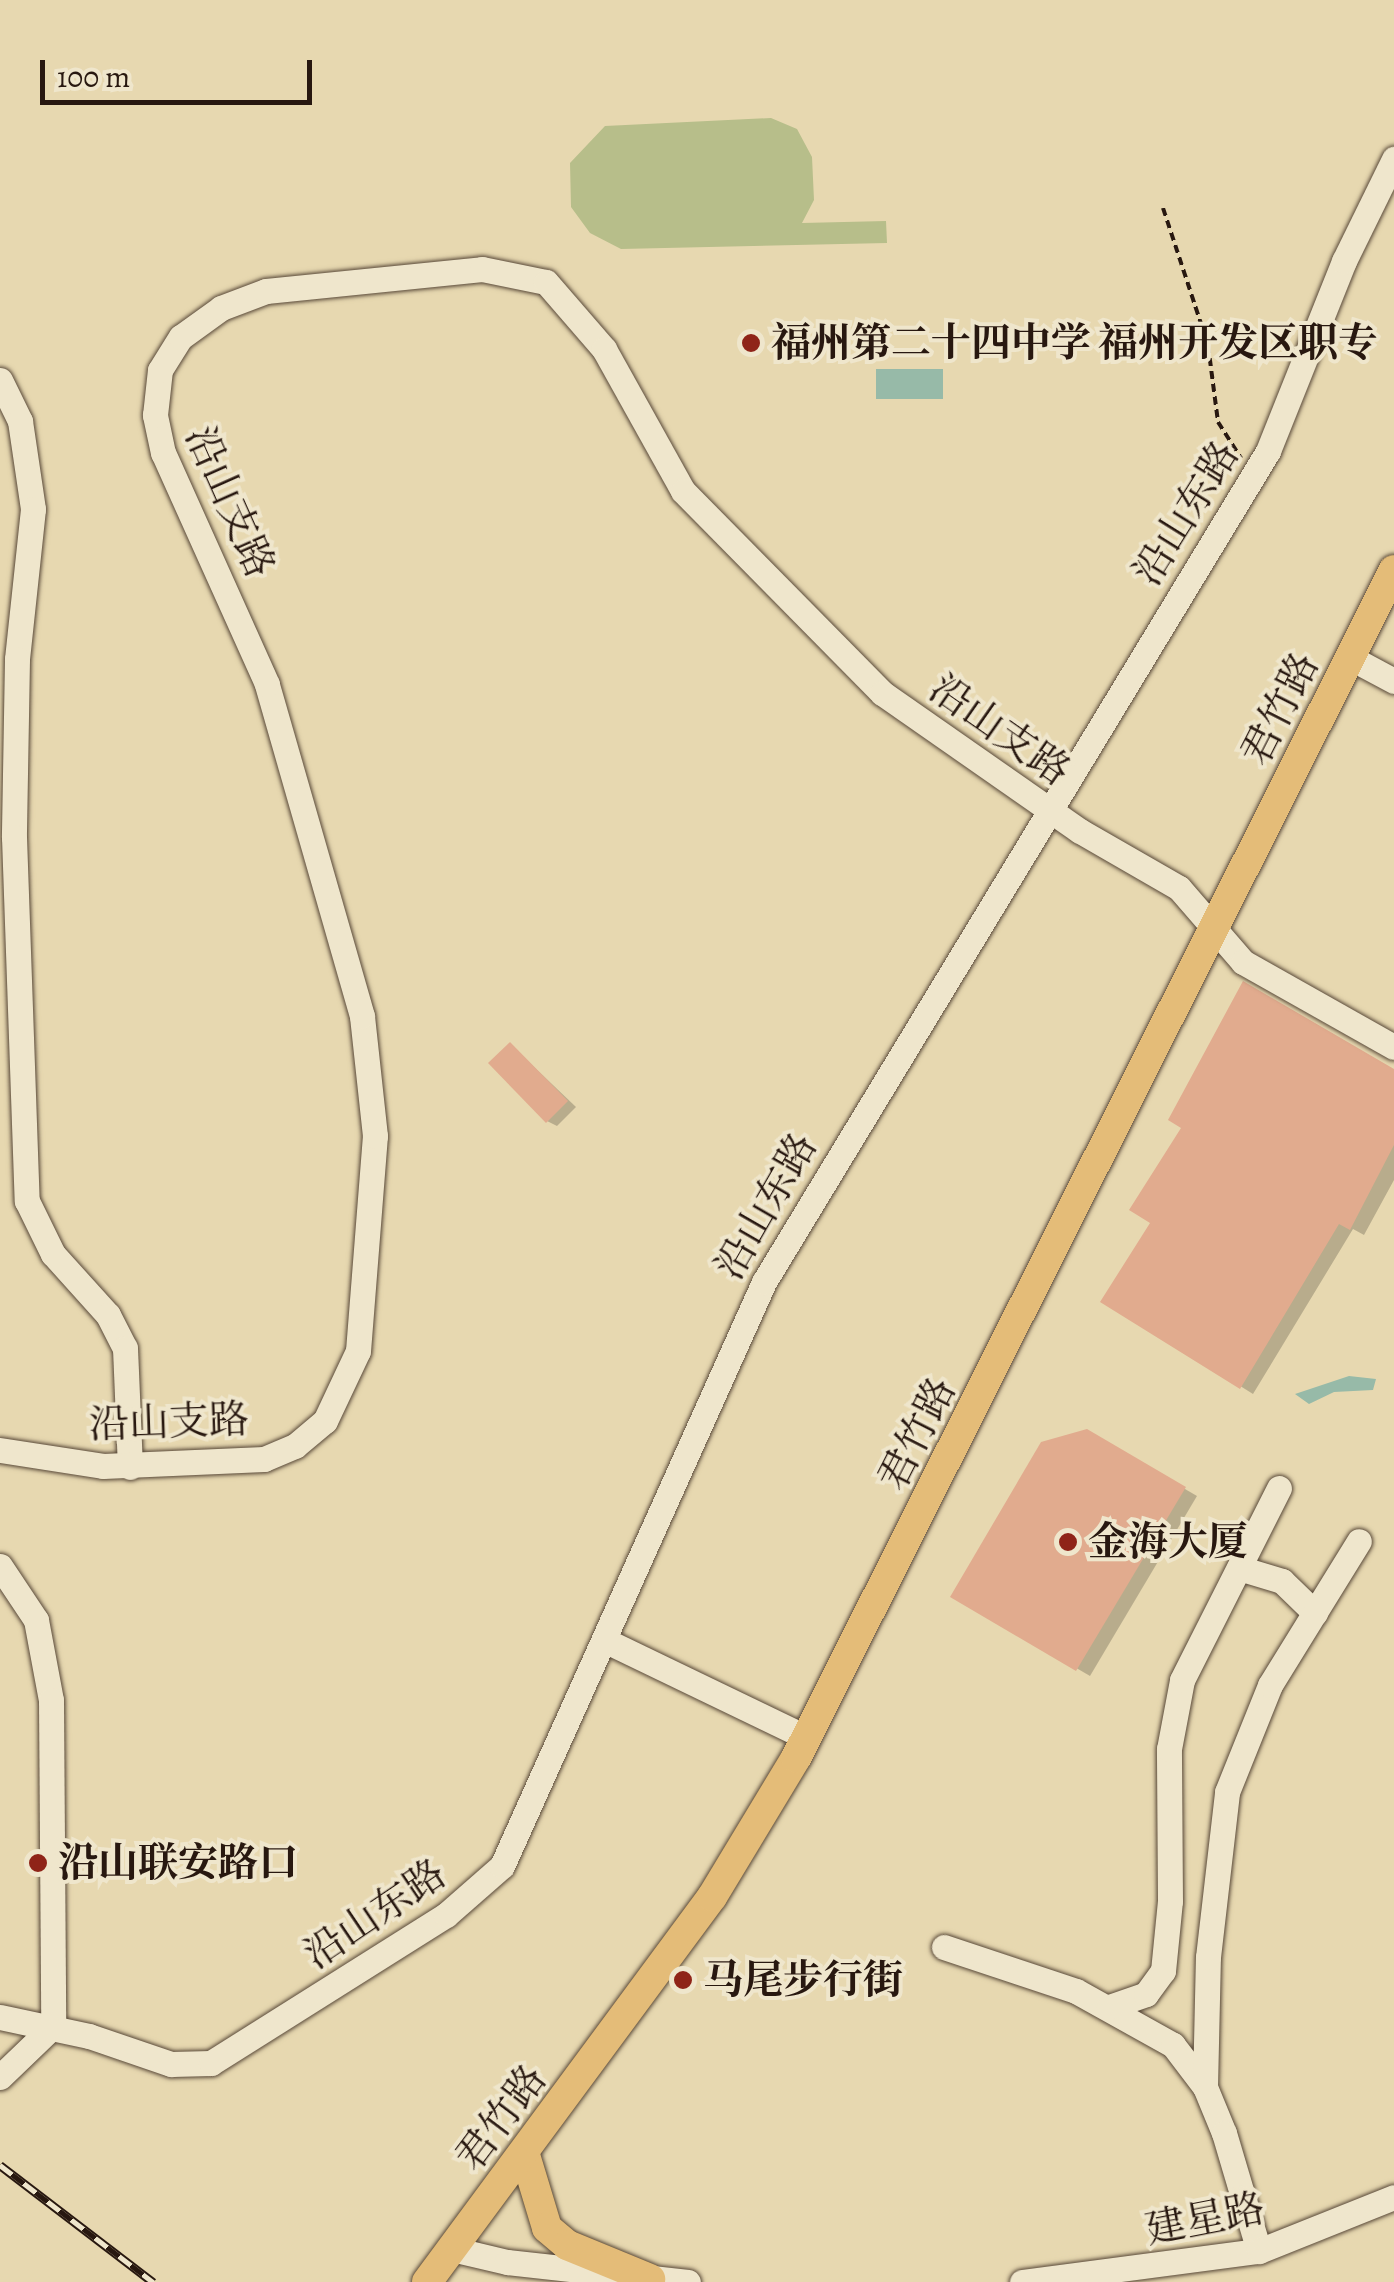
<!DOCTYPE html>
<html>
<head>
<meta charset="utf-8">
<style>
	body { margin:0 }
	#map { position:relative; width:1394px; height:2282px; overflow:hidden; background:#e7d8b0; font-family:Alegreya,"Noto Serif SC",serif }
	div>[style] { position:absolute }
	.green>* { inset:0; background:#b7be8a }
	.water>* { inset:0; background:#97baa8 }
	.shadow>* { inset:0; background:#0003 }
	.building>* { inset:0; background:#e1ab8e }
	.path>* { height:4px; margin-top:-2px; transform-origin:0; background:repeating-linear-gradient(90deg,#281810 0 8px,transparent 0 13px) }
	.roads { filter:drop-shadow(0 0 2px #584838) drop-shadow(0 0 2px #584838) }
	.minor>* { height:25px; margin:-12.5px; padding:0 12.5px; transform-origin:12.5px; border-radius:12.5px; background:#efe6cc }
	.major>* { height:30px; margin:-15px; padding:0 15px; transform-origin:15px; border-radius:15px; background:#e4bc78 }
	.rail>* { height:9px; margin-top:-4.5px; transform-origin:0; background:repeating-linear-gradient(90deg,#efe6cc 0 15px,#281810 0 30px); box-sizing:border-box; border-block:2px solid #281810 }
	.dots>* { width:28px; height:28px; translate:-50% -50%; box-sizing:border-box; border:5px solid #efe6cc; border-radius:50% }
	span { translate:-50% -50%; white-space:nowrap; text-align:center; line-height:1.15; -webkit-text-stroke:8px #efe6cc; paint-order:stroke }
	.poi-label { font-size:40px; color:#281810; font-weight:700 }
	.left { translate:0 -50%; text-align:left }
	.street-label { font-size:40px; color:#281810 }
	.scale { position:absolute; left:40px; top:60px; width:272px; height:45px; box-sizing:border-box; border:5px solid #281810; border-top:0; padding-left:12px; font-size:30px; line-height:35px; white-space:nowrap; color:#281810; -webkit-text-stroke:8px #efe6cc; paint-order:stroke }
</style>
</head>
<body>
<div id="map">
	<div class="green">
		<div style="clip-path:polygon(771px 118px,797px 129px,812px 157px,814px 200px,802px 223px,886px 221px,887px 243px,621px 249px,590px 233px,571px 207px,570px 163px,605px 126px)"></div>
	</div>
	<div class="water">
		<div style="clip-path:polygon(876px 369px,943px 369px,943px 399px,876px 399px)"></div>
		<div style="clip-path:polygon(1349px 1376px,1376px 1379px,1373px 1390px,1334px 1392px,1309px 1404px,1295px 1394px)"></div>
	</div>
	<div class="shadow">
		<div style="clip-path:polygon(511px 1045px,576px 1107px,557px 1126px,547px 1121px)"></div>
		<div style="clip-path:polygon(1394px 1072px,1394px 1180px,1364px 1235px,1353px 1229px,1253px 1394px,1104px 1301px)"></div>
		<div style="clip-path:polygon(1087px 1432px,1197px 1496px,1090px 1676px,953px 1596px)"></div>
	</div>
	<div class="building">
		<div style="clip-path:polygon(1243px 981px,1394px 1069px,1394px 1145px,1350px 1230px,1339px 1224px,1240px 1389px,1100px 1302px,1150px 1223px,1129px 1210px,1181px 1128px,1168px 1120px)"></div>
		<div style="clip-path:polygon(510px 1042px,568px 1101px,546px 1123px,488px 1063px)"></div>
		<div style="clip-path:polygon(1087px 1429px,1186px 1487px,1076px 1671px,950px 1597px,1041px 1442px)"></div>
	</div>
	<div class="path">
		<div style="left:1163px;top:208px;width:144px;rotate:71.8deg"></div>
		<div style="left:1208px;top:345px;width:78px;rotate:82.6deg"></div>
		<div style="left:1218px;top:422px;width:43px;rotate:57.4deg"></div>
	</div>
	<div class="roads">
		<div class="minor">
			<div style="left:0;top:380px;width:46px;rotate:64deg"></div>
			<div style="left:20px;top:421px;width:89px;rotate:81.6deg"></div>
			<div style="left:33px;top:509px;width:151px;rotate:96.1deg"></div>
			<div style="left:17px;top:659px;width:178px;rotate:91deg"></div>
			<div style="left:14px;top:837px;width:364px;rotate:88deg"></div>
			<div style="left:27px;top:1201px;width:59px;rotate:63.9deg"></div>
			<div style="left:53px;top:1254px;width:82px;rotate:48deg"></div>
			<div style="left:108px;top:1315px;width:37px;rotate:63deg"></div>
			<div style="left:125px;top:1348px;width:119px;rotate:87.6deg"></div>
			<div style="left:1351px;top:658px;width:49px;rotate:28.1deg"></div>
			<div style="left:0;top:1450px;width:104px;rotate:8.8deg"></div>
			<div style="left:103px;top:1466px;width:161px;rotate:-2.5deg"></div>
			<div style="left:264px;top:1459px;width:34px;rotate:-23deg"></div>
			<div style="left:295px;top:1446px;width:39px;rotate:-40deg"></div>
			<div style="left:325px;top:1421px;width:77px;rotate:-64.8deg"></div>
			<div style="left:358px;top:1351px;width:216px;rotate:-85.5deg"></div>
			<div style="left:375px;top:1136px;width:121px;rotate:-96.2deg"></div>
			<div style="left:362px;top:1016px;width:345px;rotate:-106deg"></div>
			<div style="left:267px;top:684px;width:253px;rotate:-114.2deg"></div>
			<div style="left:163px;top:453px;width:39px;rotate:-102deg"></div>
			<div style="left:155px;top:415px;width:45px;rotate:-83.7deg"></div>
			<div style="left:160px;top:370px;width:39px;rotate:-58deg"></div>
			<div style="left:181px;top:337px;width:49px;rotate:-35.9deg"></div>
			<div style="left:221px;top:308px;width:48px;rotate:-20.7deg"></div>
			<div style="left:266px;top:291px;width:217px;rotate:-5.8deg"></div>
			<div style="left:482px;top:269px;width:65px;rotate:11.5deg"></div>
			<div style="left:546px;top:282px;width:89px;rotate:49.1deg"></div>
			<div style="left:604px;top:349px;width:162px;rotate:60.9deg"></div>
			<div style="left:683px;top:491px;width:284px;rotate:45.4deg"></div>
			<div style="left:882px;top:693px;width:241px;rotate:34.9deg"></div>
			<div style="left:1080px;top:831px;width:114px;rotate:29.9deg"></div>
			<div style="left:1179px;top:888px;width:98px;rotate:49.1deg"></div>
			<div style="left:1243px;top:962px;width:173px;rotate:29.4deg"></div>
			<div style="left:0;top:1566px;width:65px;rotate:56.3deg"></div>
			<div style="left:36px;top:1620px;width:81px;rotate:79.4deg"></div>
			<div style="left:51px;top:1700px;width:326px;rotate:89.6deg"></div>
			<div style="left:1239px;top:1568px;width:45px;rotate:16.8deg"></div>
			<div style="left:1282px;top:1581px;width:46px;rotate:44.1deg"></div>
			<div style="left:604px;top:1640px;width:226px;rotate:25.7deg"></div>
			<div style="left:944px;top:1947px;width:139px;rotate:18.4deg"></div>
			<div style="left:1076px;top:1991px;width:111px;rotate:29.1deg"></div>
			<div style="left:1173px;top:2045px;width:53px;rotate:52.7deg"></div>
			<div style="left:1205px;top:2087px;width:50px;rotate:67.6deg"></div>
			<div style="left:1224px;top:2133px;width:123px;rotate:73.5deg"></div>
			<div style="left:1109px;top:2007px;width:39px;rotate:-19deg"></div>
			<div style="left:1146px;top:1994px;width:29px;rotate:-54deg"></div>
			<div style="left:1163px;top:1971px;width:70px;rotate:-84.3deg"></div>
			<div style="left:1170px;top:1901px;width:152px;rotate:-90.4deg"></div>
			<div style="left:1169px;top:1749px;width:70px;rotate:-79.3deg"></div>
			<div style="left:1182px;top:1680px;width:215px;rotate:-63.2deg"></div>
			<div style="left:0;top:2017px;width:91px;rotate:12.1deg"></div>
			<div style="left:89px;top:2036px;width:87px;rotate:18.9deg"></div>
			<div style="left:171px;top:2064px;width:40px;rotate:-1.4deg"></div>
			<div style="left:211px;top:2063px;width:278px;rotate:-32.2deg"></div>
			<div style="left:446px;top:1915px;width:74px;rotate:-41.2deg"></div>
			<div style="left:502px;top:1866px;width:640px;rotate:-65.84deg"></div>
			<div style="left:764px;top:1282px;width:972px;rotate:-58.76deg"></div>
			<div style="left:1268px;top:451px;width:205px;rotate:-68.2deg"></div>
			<div style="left:1344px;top:261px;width:114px;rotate:-63.9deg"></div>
			<div style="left:0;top:2077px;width:74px;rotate:-43.9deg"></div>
			<div style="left:1205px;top:2087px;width:130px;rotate:-88.7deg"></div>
			<div style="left:1208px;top:1957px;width:166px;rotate:-83.4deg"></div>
			<div style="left:1227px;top:1792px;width:115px;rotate:-68.1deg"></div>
			<div style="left:1270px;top:1685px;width:169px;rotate:-58.3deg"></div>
			<div style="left:452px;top:2249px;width:57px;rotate:13.3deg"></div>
			<div style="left:507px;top:2262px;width:182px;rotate:6.3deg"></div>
			<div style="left:1022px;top:2282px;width:239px;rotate:-7.5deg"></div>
			<div style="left:1259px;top:2251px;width:145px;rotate:-21.8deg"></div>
		</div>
		<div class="major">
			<div style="left:525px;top:2155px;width:76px;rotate:73.2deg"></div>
			<div style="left:547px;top:2228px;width:26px;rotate:40deg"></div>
			<div style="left:567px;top:2245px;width:90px;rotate:22.3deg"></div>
			<div style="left:427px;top:2282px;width:479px;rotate:-53.5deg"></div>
			<div style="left:712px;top:1897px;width:162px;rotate:-58.9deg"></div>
			<div style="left:796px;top:1758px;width:1330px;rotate:-63.28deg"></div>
		</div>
	</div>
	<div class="rail">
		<div style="left:0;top:2165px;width:193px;rotate:37.4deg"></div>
	</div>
	<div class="dots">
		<div style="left:751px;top:343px;background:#8f2418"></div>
		<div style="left:1068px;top:1542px;background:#8f2418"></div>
		<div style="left:38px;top:1863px;background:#8f2418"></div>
		<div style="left:683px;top:1980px;background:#8f2418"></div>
	</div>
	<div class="poi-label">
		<span class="left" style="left:771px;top:343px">福州第二十四中学 福州开发区职专</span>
		<span class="left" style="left:1088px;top:1542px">金海大厦</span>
		<span class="left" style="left:58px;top:1863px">沿山联安路口</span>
		<span class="left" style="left:703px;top:1980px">马尾步行街</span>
	</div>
	<div class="street-label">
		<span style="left:230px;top:502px;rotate:66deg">沿山支路</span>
		<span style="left:1186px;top:513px;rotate:-58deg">沿山东路</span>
		<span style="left:1280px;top:709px;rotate:-63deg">君竹路</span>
		<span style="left:1000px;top:730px;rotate:35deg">沿山支路</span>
		<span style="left:766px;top:1206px;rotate:-60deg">沿山东路</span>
		<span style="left:169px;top:1422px;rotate:-2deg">沿山支路</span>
		<span style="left:917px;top:1434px;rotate:-63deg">君竹路</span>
		<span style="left:375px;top:1914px;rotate:-34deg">沿山东路</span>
		<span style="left:501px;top:2118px;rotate:-53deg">君竹路</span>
		<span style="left:1205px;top:2219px;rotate:-11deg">建星路</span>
	</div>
	<div class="scale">100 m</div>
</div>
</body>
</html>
